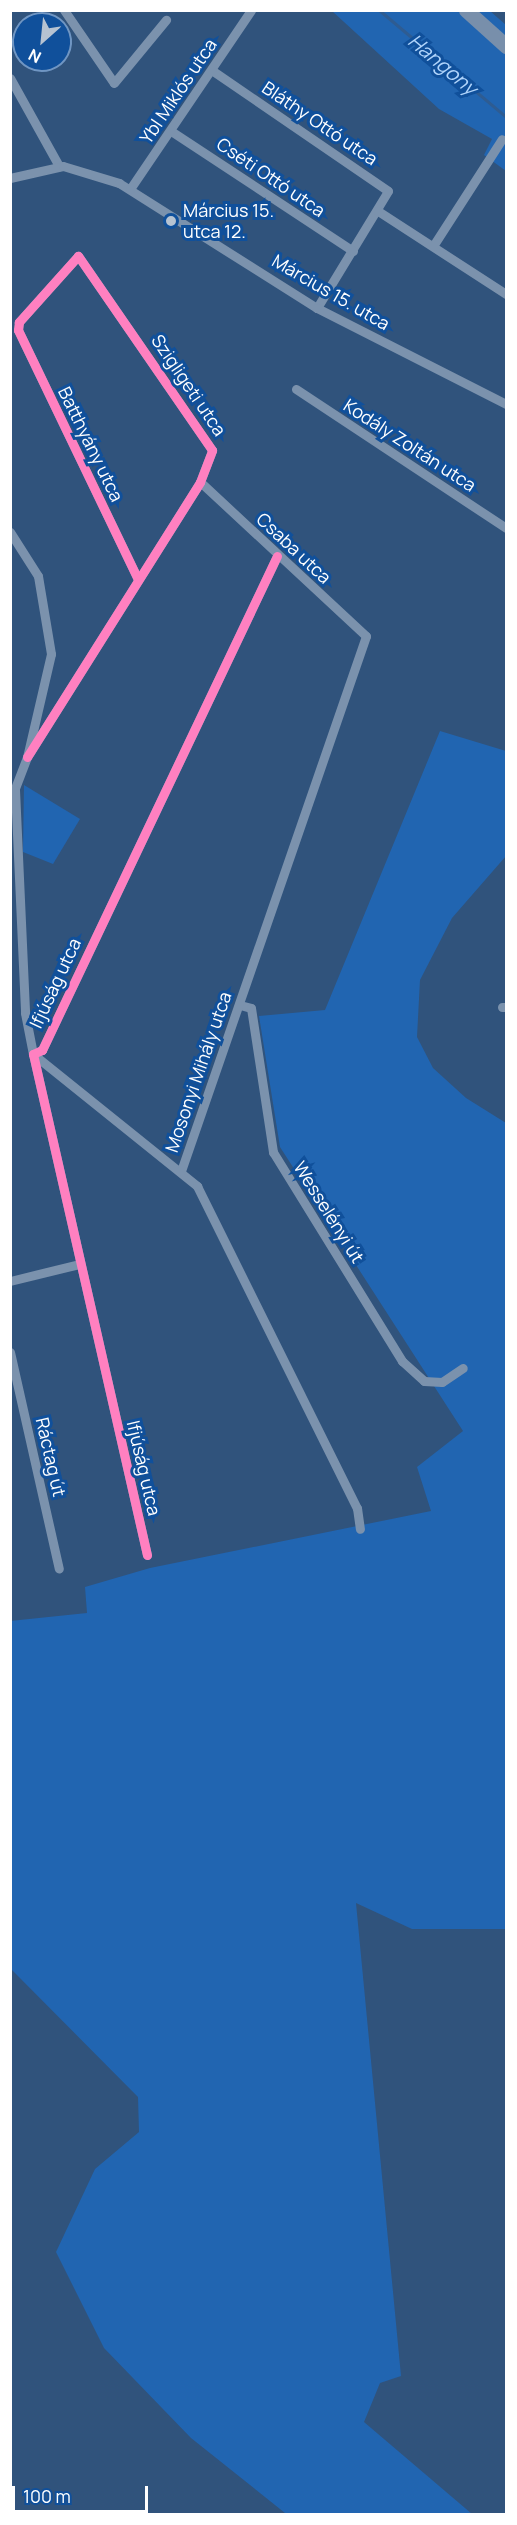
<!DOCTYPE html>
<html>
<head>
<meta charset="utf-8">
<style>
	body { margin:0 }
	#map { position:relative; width:517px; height:2525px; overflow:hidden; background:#30537c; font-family:Manrope,sans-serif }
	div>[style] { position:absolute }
	.green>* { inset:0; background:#2165b1 }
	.stream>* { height:3px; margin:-1.5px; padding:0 1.5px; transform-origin:1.5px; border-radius:1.5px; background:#2e5c92 }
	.minor>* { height:9px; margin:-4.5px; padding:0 4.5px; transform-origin:4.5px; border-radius:4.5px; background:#7b92ad }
	.primary>* { height:15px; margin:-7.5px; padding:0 7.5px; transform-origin:7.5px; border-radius:7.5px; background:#788fab }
	.cycleway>* { height:9px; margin:-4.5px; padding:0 4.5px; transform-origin:4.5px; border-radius:4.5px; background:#ff80c0 }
	.dots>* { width:16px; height:16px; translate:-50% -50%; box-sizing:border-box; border:3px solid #10509b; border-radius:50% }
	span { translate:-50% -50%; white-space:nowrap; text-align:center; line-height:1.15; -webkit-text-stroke:6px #10509b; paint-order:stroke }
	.street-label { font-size:18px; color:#fff }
	.poi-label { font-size:18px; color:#fff }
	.left { translate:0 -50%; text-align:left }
	.water-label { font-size:20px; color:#b0d4fb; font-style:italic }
	.frame { position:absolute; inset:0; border:12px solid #fff; pointer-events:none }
	.north { position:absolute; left:12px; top:12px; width:60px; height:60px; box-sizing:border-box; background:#10509b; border:2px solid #7096c3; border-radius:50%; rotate:207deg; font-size:16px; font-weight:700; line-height:24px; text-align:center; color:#fff }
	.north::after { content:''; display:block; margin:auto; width:21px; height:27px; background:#b7c3d1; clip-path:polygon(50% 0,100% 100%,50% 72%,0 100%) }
	.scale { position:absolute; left:12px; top:2486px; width:136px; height:27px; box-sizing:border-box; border:3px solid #fff; border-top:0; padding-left:8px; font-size:18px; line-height:21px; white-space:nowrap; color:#fff; -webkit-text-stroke:4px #10509b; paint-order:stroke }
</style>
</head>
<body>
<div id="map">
	<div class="green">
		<div style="clip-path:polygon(332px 11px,490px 11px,506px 25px,506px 171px,484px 155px,492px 139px,439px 109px)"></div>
		<div style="clip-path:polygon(440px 731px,506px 751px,506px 856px,452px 918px,420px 980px,417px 1037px,433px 1068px,466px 1098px,506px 1123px,506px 1929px,412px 1929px,356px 1903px,401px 2376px,380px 2383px,364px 2422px,472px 2514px,272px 2514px,285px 2513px,191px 2438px,104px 2348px,56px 2252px,95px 2169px,139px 2132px,138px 2097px,11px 1969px,10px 1621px,87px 1613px,85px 1587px,150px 1568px,431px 1511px,417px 1467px,463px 1431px,280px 1147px,259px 1016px,325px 1010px)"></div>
		<div style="clip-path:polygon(24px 785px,80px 819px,53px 864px,23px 852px)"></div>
	</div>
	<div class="stream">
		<div style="left:379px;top:10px;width:166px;rotate:40.1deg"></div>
	</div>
	<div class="minor">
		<div style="left:64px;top:10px;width:88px;rotate:55.6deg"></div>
		<div style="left:114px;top:83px;width:82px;rotate:-50.5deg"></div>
		<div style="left:213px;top:71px;width:212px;rotate:34.4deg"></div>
		<div style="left:388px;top:191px;width:137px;rotate:121.3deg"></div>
		<div style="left:10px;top:78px;width:101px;rotate:60.9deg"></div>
		<div style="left:171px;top:131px;width:218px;rotate:33.4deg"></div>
		<div style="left:10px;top:178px;width:54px;rotate:-12.8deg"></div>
		<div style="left:63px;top:166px;width:59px;rotate:16.9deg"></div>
		<div style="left:119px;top:183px;width:234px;rotate:32.3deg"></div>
		<div style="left:317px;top:308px;width:212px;rotate:26.9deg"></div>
		<div style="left:130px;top:189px;width:216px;rotate:-55.9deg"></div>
		<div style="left:378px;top:211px;width:153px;rotate:33deg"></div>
		<div style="left:433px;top:246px;width:127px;rotate:-57.2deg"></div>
		<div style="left:296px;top:389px;width:252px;rotate:33.5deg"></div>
		<div style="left:10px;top:532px;width:52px;rotate:57.5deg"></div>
		<div style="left:38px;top:576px;width:79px;rotate:80.5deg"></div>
		<div style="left:51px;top:654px;width:106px;rotate:103.1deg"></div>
		<div style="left:27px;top:757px;width:39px;rotate:111deg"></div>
		<div style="left:27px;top:757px;width:325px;rotate:-57.8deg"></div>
		<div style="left:200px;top:482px;width:34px;rotate:-69deg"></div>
		<div style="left:212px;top:450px;width:236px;rotate:-124.6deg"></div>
		<div style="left:78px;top:256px;width:89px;rotate:131.8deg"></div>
		<div style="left:19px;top:322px;width:8px;rotate:97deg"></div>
		<div style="left:18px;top:330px;width:276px;rotate:64.3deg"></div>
		<div style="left:15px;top:790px;width:223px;rotate:87.4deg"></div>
		<div style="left:25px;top:1013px;width:42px;rotate:79deg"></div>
		<div style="left:33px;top:1054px;width:211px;rotate:38.8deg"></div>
		<div style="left:197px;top:1186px;width:360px;rotate:63.6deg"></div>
		<div style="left:357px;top:1508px;width:21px;rotate:82deg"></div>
		<div style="left:240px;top:1005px;width:11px;rotate:15deg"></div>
		<div style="left:251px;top:1008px;width:146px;rotate:81.3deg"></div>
		<div style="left:273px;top:1152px;width:246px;rotate:58.3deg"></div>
		<div style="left:402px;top:1361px;width:30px;rotate:42deg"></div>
		<div style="left:424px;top:1381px;width:18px;rotate:3deg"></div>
		<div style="left:442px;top:1382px;width:25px;rotate:-34deg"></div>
		<div style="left:502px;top:1007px;width:4px"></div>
		<div style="left:181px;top:1171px;width:566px;rotate:-70.92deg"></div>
		<div style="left:366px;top:636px;width:226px;rotate:-137.1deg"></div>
		<div style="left:10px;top:1281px;width:71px;rotate:-13.8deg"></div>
		<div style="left:10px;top:1352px;width:222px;rotate:77.3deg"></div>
		<div style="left:147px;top:1555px;width:514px;rotate:-102.82deg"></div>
		<div style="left:33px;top:1054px;width:10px;rotate:-24deg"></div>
		<div style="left:42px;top:1050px;width:547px;rotate:-64.56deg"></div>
	</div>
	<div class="primary">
		<div style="left:466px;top:10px;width:54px;rotate:42deg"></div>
	</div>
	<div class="cycleway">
		<div style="left:27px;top:757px;width:325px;rotate:-57.8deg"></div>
		<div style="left:200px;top:482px;width:34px;rotate:-69deg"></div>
		<div style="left:212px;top:450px;width:236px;rotate:-124.6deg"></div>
		<div style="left:78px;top:256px;width:89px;rotate:131.8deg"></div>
		<div style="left:19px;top:322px;width:8px;rotate:97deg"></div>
		<div style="left:18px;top:330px;width:276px;rotate:64.3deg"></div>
		<div style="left:147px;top:1555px;width:514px;rotate:-102.82deg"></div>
		<div style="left:33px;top:1054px;width:10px;rotate:-24deg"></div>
		<div style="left:42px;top:1050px;width:547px;rotate:-64.56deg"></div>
	</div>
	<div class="dots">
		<div style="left:171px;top:221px;background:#b7c3d1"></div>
	</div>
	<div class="street-label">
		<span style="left:178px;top:91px;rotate:-56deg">Ybl Miklós utca</span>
		<span style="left:320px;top:123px;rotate:34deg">Bláthy Ottó utca</span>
		<span style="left:271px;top:177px;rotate:34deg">Cséti Ottó utca</span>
		<span style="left:331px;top:292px;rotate:30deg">Március 15. utca</span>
		<span style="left:189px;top:385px;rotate:56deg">Szigligeti utca</span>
		<span style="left:91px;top:444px;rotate:64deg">Batthyány utca</span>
		<span style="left:410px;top:445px;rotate:33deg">Kodály Zoltán utca</span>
		<span style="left:294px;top:548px;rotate:43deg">Csaba utca</span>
		<span style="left:55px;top:983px;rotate:-65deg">Ifjúság utca</span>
		<span style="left:198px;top:1072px;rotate:-71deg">Mosonyi Mihály utca</span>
		<span style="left:329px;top:1212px;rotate:58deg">Wesselényi út</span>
		<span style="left:51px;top:1457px;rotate:77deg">Ráctag út</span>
		<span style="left:144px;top:1468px;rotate:77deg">Ifjúság utca</span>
	</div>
	<div class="poi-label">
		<span class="left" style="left:183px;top:221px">Március 15.<br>utca 12.</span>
	</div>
	<div class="water-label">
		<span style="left:443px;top:64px;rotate:40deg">Hangony</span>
	</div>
	<div class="frame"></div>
	<div class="north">N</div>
	<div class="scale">100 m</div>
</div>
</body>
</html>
